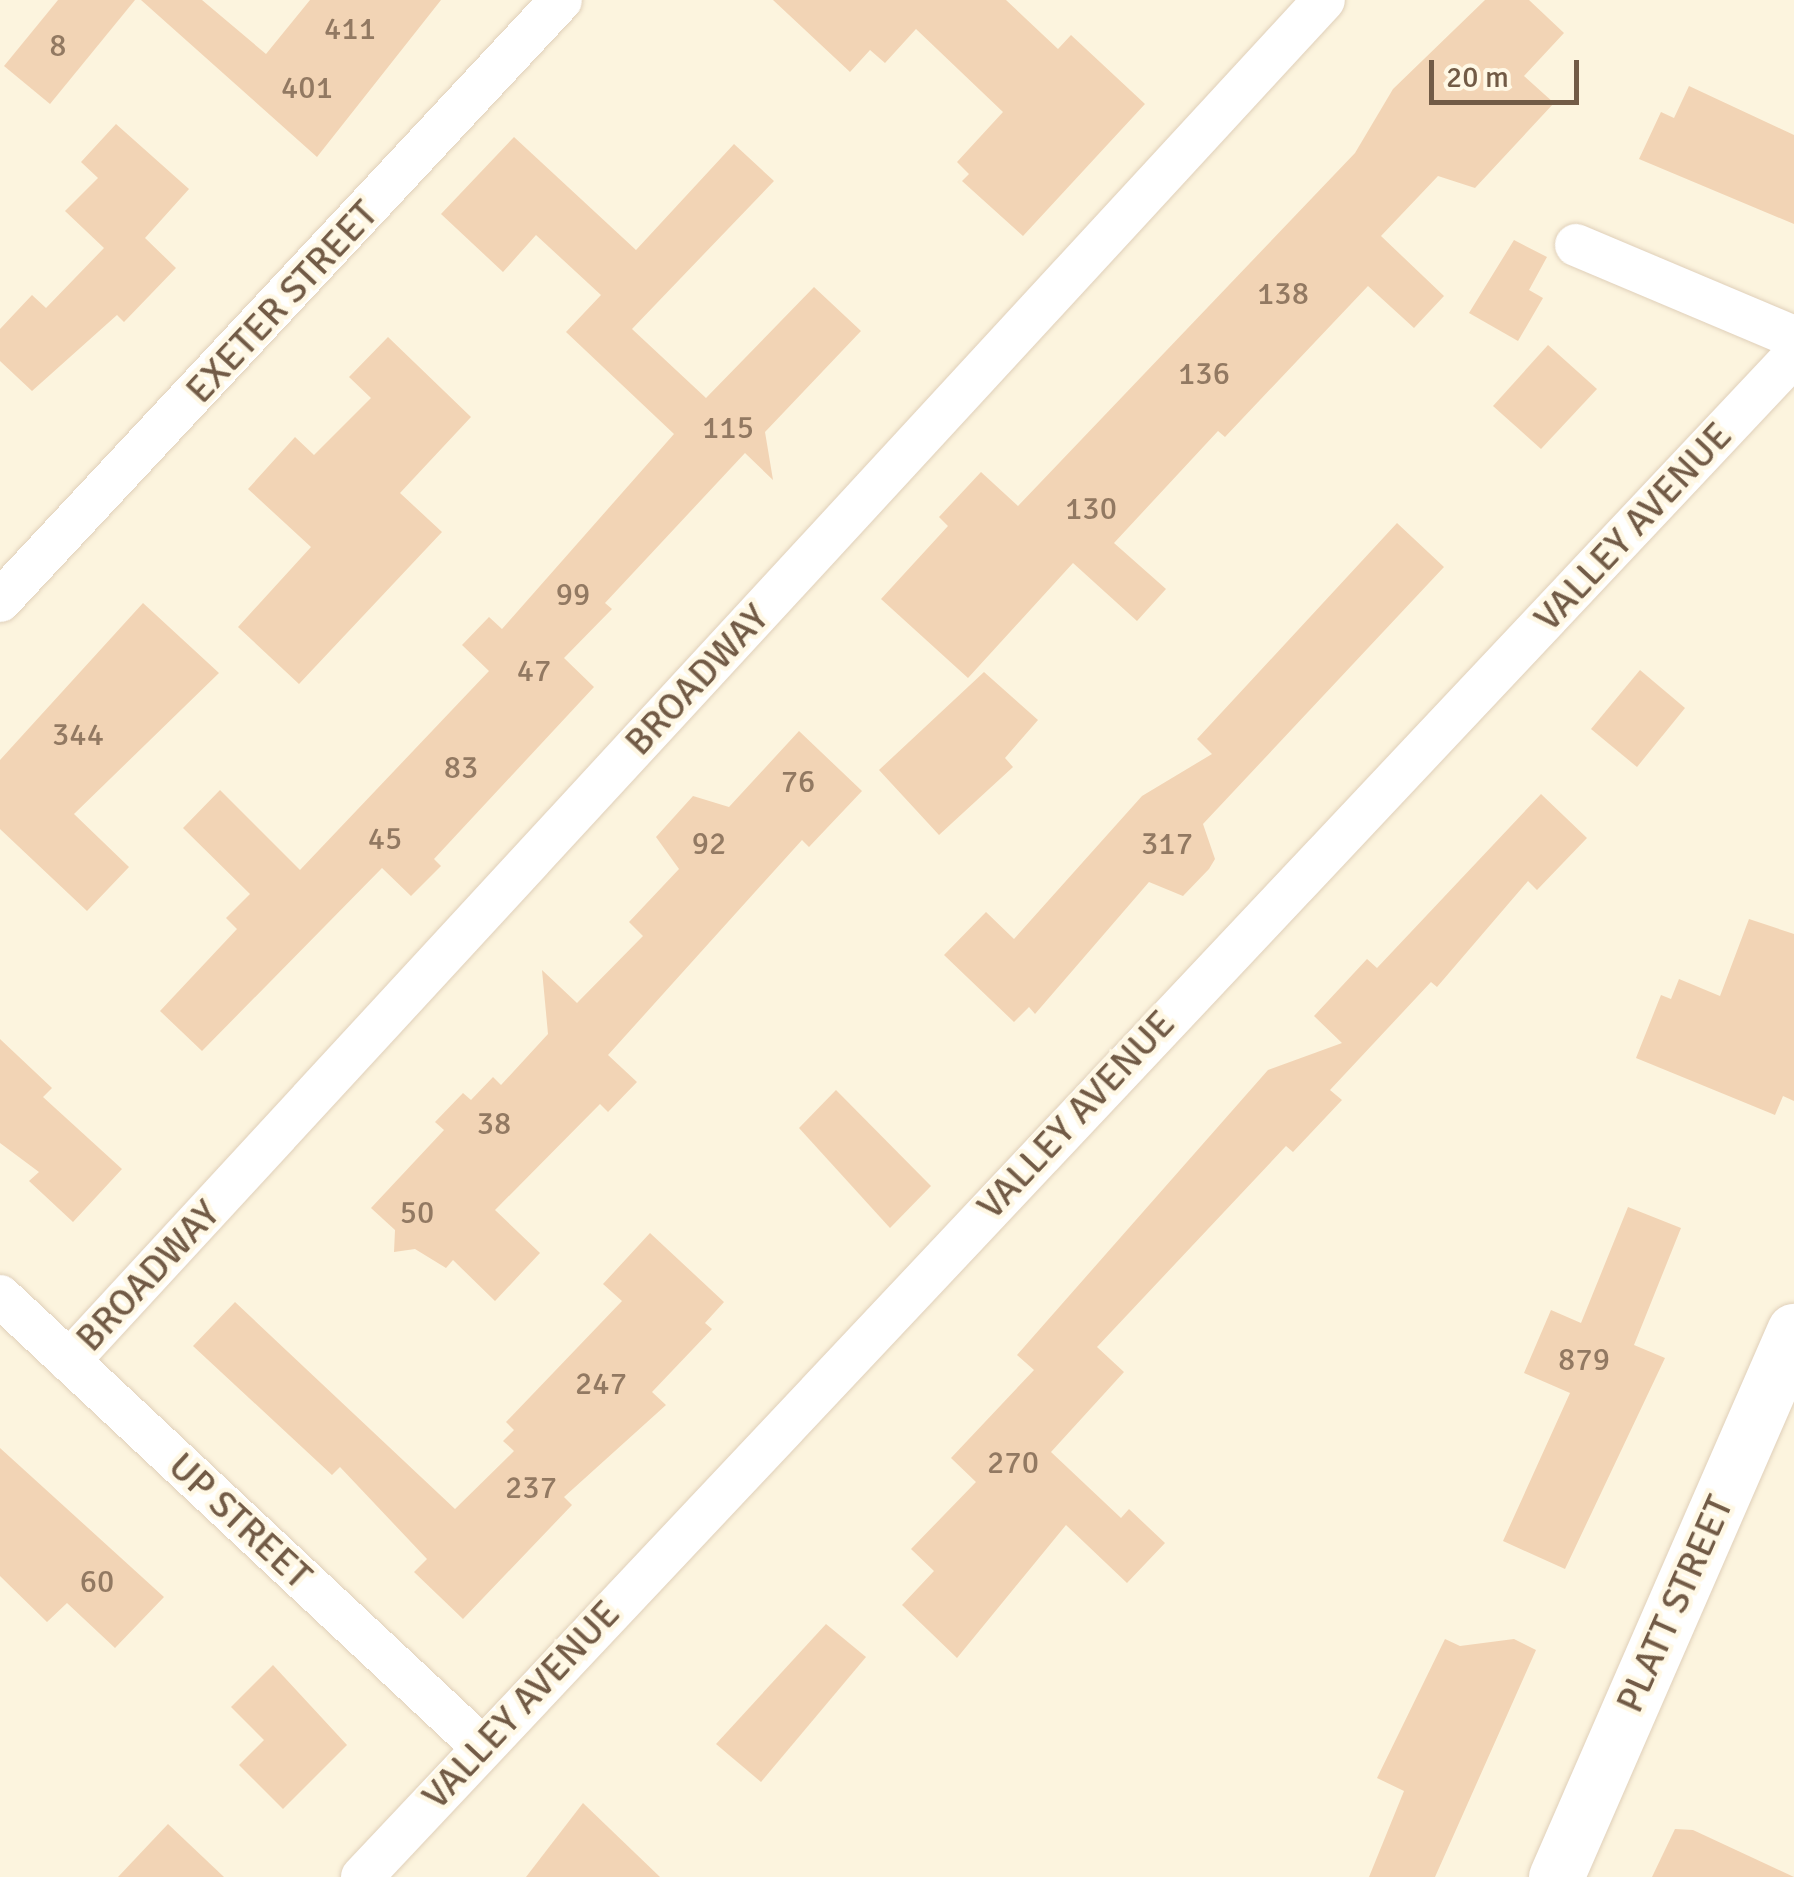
<!DOCTYPE html>
<html>
<head>
<meta charset="utf-8">
<style>
	body { margin:0 }
	#map { position:relative; width:1794px; height:1877px; overflow:hidden; background:#fcf4de; font-family:Signika,sans-serif }
	div>[style] { position:absolute }
	.building>* { inset:0; background:#f2d4b5 }
	.roads { filter:drop-shadow(0 0 2px #e0d0ba) drop-shadow(0 0 2px #e0d0ba) }
	.minor>* { height:42px; margin:-21px; padding:0 21px; transform-origin:21px; border-radius:21px; background:#fff }
	.tertiary>* { height:55px; margin:-27.5px; padding:0 27.5px; transform-origin:27.5px; border-radius:27.5px; background:#fff }
	span { translate:-50% -50%; white-space:nowrap; text-align:center; line-height:1.15; -webkit-text-stroke:9px #fff8e5; paint-order:stroke }
	.number-label { font-size:32px; color:#927962 }
	.number-label span { -webkit-text-stroke-width:0 }
	.street-label { font-size:38px; color:#725b46 }
	.scale { position:absolute; left:1429px; top:60px; width:150px; height:45px; box-sizing:border-box; border:5px solid #725b46; border-top:0; padding-left:12px; font-size:30px; line-height:35px; white-space:nowrap; color:#725b46; -webkit-text-stroke:8px #fff8e5; paint-order:stroke }
</style>
</head>
<body>
<div id="map">
	<div class="building">
		<div style="clip-path:polygon(58px 0,135px 0,50px 104px,4px 66px)"></div>
		<div style="clip-path:polygon(141px 0,202px 0,266px 54px,310px 0,441px 0,317px 157px)"></div>
		<div style="clip-path:polygon(773px 0,1006px 0,1058px 49px,1071px 35px,1145px 104px,1023px 236px,962px 181px,969px 174px,957px 162px,1003px 112px,916px 29px,885px 63px,870px 50px,850px 72px)"></div>
		<div style="clip-path:polygon(1485px 0,1529px 0,1564px 33px,1524px 76px,1554px 103px,1475px 188px,1438px 176px,1381px 236px,1444px 296px,1414px 328px,1368px 286px,1225px 437px,1218px 431px,1114px 543px,1166px 589px,1137px 621px,1073px 563px,968px 678px,881px 599px,948px 526px,939px 517px,981px 472px,1018px 506px,1355px 153px,1393px 89px)"></div>
		<div style="clip-path:polygon(1689px 86px,1794px 135px,1794px 224px,1639px 159px,1661px 112px,1674px 118px)"></div>
		<div style="clip-path:polygon(116px 124px,189px 189px,145px 238px,176px 268px,124px 322px,117px 315px,32px 391px,0 361px,0 329px,32px 295px,46px 308px,104px 248px,65px 211px,98px 178px,81px 162px)"></div>
		<div style="clip-path:polygon(514px 137px,636px 250px,734px 144px,774px 181px,632px 329px,706px 398px,814px 287px,861px 331px,765px 432px,773px 480px,745px 453px,605px 603px,612px 609px,564px 658px,594px 687px,434px 859px,441px 866px,411px 896px,382px 868px,202px 1051px,160px 1011px,237px 929px,226px 918px,250px 894px,183px 828px,220px 790px,300px 870px,489px 671px,462px 645px,489px 617px,502px 629px,674px 434px,566px 332px,601px 295px,536px 235px,503px 272px,441px 214px)"></div>
		<div style="clip-path:polygon(1514px 240px,1547px 257px,1529px 290px,1543px 298px,1518px 341px,1469px 313px)"></div>
		<div style="clip-path:polygon(388px 337px,471px 417px,400px 493px,442px 532px,299px 684px,238px 627px,311px 547px,248px 489px,295px 437px,314px 455px,371px 398px,349px 377px)"></div>
		<div style="clip-path:polygon(1548px 345px,1597px 389px,1541px 449px,1493px 406px)"></div>
		<div style="clip-path:polygon(1397px 523px,1444px 567px,1203px 824px,1215px 859px,1209px 869px,1183px 896px,1149px 882px,1035px 1014px,1029px 1007px,1014px 1022px,944px 955px,986px 912px,1014px 939px,1142px 796px,1212px 754px,1197px 739px)"></div>
		<div style="clip-path:polygon(143px 603px,219px 673px,74px 814px,129px 867px,87px 911px,0 829px,0 760px)"></div>
		<div style="clip-path:polygon(1640px 670px,1685px 708px,1637px 767px,1591px 729px)"></div>
		<div style="clip-path:polygon(984px 672px,1038px 720px,1005px 758px,1013px 767px,939px 835px,879px 770px)"></div>
		<div style="clip-path:polygon(799px 731px,862px 791px,809px 847px,802px 840px,608px 1055px,637px 1082px,608px 1112px,600px 1104px,495px 1210px,540px 1253px,495px 1301px,453px 1260px,446px 1268px,415px 1249px,394px 1252px,395px 1230px,371px 1208px,444px 1130px,435px 1122px,463px 1093px,471px 1100px,493px 1077px,501px 1085px,548px 1034px,542px 970px,577px 1003px,643px 936px,629px 922px,679px 869px,656px 837px,693px 796px,729px 807px)"></div>
		<div style="clip-path:polygon(1541px 794px,1587px 838px,1537px 890px,1528px 881px,1437px 987px,1431px 982px,1330px 1090px,1342px 1100px,1293px 1152px,1286px 1146px,1097px 1347px,1124px 1372px,1051px 1452px,1121px 1518px,1129px 1509px,1165px 1543px,1127px 1583px,1066px 1525px,957px 1658px,902px 1605px,934px 1571px,911px 1549px,976px 1482px,951px 1458px,1034px 1370px,1017px 1355px,1268px 1070px,1342px 1043px,1314px 1016px,1367px 959px,1377px 968px)"></div>
		<div style="clip-path:polygon(1749px 919px,1794px 934px,1794px 1101px,1783px 1096px,1775px 1115px,1636px 1058px,1661px 995px,1671px 999px,1679px 979px,1720px 996px)"></div>
		<div style="clip-path:polygon(0 1039px,52px 1088px,43px 1097px,122px 1169px,73px 1222px,29px 1181px,39px 1172px,0 1143px)"></div>
		<div style="clip-path:polygon(836px 1090px,931px 1186px,890px 1228px,799px 1128px)"></div>
		<div style="clip-path:polygon(1628px 1207px,1681px 1228px,1634px 1345px,1665px 1358px,1565px 1569px,1503px 1541px,1570px 1393px,1524px 1373px,1551px 1310px,1581px 1323px)"></div>
		<div style="clip-path:polygon(650px 1233px,724px 1302px,705px 1323px,712px 1329px,652px 1392px,666px 1405px,564px 1497px,572px 1505px,463px 1619px,414px 1572px,427px 1559px,340px 1467px,332px 1475px,193px 1346px,235px 1302px,455px 1509px,514px 1451px,503px 1441px,514px 1430px,506px 1422px,622px 1301px,603px 1284px)"></div>
		<div style="clip-path:polygon(0 1448px,164px 1597px,115px 1648px,67px 1603px,47px 1622px,0 1576px)"></div>
		<div style="clip-path:polygon(826px 1624px,866px 1657px,761px 1782px,716px 1744px)"></div>
		<div style="clip-path:polygon(1445px 1639px,1460px 1646px,1514px 1639px,1536px 1650px,1435px 1877px,1369px 1877px,1404px 1791px,1377px 1778px)"></div>
		<div style="clip-path:polygon(273px 1665px,347px 1745px,283px 1809px,239px 1765px,264px 1740px,231px 1707px)"></div>
		<div style="clip-path:polygon(583px 1803px,660px 1877px,526px 1877px)"></div>
		<div style="clip-path:polygon(168px 1824px,224px 1877px,118px 1877px)"></div>
		<div style="clip-path:polygon(1675px 1829px,1693px 1830px,1794px 1877px,1652px 1877px)"></div>
	</div>
	<div class="roads">
		<div class="minor">
			<div style="left:1576px;top:245px;width:237px;rotate:22.9deg"></div>
			<div style="left:0;top:601px;width:822px;rotate:-46.97deg"></div>
			<div style="left:0;top:1296px;width:659px;rotate:43.09deg"></div>
			<div style="left:69px;top:1361px;width:1851px;rotate:-47.32deg"></div>
			<div style="left:362px;top:1877px;width:2089px;rotate:-46.73deg"></div>
		</div>
		<div class="tertiary">
			<div style="left:1556px;top:1877px;width:596px;rotate:-66.45deg"></div>
		</div>
	</div>
	<div class="number-label">
		<span style="left:350px;top:29px">411</span>
		<span style="left:58px;top:46px">8</span>
		<span style="left:307px;top:88px">401</span>
		<span style="left:1283px;top:294px">138</span>
		<span style="left:1204px;top:374px">136</span>
		<span style="left:728px;top:428px">115</span>
		<span style="left:1091px;top:509px">130</span>
		<span style="left:573px;top:595px">99</span>
		<span style="left:534px;top:671px">47</span>
		<span style="left:78px;top:735px">344</span>
		<span style="left:461px;top:768px">83</span>
		<span style="left:798px;top:782px">76</span>
		<span style="left:385px;top:839px">45</span>
		<span style="left:709px;top:844px">92</span>
		<span style="left:1167px;top:844px">317</span>
		<span style="left:494px;top:1124px">38</span>
		<span style="left:417px;top:1213px">50</span>
		<span style="left:1584px;top:1360px">879</span>
		<span style="left:601px;top:1384px">247</span>
		<span style="left:1013px;top:1463px">270</span>
		<span style="left:531px;top:1488px">237</span>
		<span style="left:97px;top:1582px">60</span>
	</div>
	<div class="street-label">
		<span style="left:282px;top:302px;rotate:-47deg">EXETER STREET</span>
		<span style="left:1633px;top:527px;rotate:-47deg">VALLEY AVENUE</span>
		<span style="left:697px;top:680px;rotate:-47deg">BROADWAY</span>
		<span style="left:1076px;top:1115px;rotate:-47deg">VALLEY AVENUE</span>
		<span style="left:148px;top:1276px;rotate:-47deg">BROADWAY</span>
		<span style="left:240px;top:1521px;rotate:43deg">UP STREET</span>
		<span style="left:1675px;top:1604px;rotate:-66deg">PLATT STREET</span>
		<span style="left:521px;top:1705px;rotate:-47deg">VALLEY AVENUE</span>
	</div>
	<div class="scale">20 m</div>
</div>
</body>
</html>
